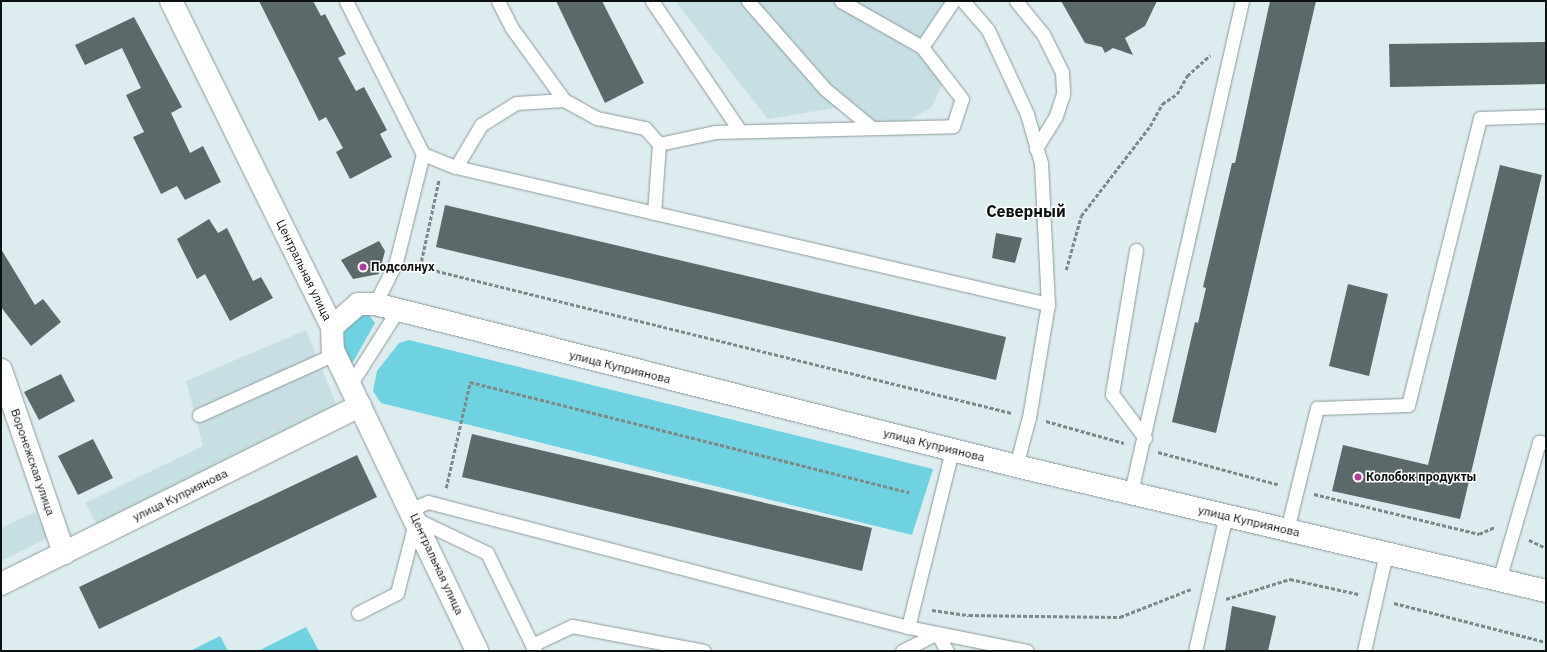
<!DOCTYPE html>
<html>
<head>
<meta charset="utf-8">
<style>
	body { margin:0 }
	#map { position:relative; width:1547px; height:652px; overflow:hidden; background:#ddecee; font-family:"IBM Plex Sans",sans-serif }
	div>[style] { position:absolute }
	.built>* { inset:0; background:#c7dfe3 }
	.green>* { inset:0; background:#6fd2e0 }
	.building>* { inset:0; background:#5c696b }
	.path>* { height:2.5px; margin-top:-1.25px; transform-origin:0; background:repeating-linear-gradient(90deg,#7d8889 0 4px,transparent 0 6px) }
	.roads { filter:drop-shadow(0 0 1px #8c9a9c) drop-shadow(0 0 1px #8c9a9c) }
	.service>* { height:13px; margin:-6.5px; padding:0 6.5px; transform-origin:6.5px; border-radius:6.5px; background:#fff }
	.minor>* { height:22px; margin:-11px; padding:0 11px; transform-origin:11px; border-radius:11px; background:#fff }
	.dots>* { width:11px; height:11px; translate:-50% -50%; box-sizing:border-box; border:2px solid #fff; border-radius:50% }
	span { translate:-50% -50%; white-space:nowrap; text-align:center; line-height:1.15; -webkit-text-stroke:3px #fff; paint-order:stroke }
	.poi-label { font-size:12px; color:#0b1011; font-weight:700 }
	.left { translate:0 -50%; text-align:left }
	.street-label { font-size:12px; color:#0b1011 }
	.district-label { font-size:16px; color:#0b1011; font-weight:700 }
	.frame { position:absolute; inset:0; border:2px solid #0b1011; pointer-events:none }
</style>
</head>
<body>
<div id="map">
	<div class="built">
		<div style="clip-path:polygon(675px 1px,957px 1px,928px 46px,949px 69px,932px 107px,890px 131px,834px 108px,768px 119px)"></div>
		<div style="clip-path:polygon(306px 330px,339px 411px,97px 525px,85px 503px,203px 446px,186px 381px)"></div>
		<div style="clip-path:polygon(35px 512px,48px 538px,1px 561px,1px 528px)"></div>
	</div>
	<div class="green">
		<div style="clip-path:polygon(365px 310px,375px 323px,349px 369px,340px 350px,344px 324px)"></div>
		<div style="clip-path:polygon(409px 340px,933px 469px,912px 535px,381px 403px,373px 391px,377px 371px,399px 343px)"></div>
		<div style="clip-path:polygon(306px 627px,319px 651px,258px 651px)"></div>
		<div style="clip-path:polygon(220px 636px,228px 651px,190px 651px)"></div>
	</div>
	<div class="building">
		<div style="clip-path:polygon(259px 1px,313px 1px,321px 16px,325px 14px,346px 54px,338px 58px,356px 91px,364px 87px,387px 130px,380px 134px,392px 157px,350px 179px,336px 152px,343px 148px,326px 117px,319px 121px)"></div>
		<div style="clip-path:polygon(556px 1px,602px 1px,644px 83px,605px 103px)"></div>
		<div style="clip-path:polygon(1061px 1px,1157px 1px,1145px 26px,1125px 38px,1133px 55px,1113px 48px,1105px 53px,1102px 47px,1085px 43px)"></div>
		<div style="clip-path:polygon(1270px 1px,1316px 1px,1216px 433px,1172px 422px,1195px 322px,1198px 323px,1206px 288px,1203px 287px,1232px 163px,1235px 163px)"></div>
		<div style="clip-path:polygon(134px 17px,182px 107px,171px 113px,190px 153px,203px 146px,221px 182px,185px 200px,177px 186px,161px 194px,133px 137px,144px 132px,126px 95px,141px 88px,122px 48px,85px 65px,75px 45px)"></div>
		<div style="clip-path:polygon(1546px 42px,1546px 84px,1390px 87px,1389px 44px)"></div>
		<div style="clip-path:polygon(1500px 165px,1542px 175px,1460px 519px,1332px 491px,1343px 445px,1428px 465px)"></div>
		<div style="clip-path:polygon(445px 205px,1006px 337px,996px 380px,436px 247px)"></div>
		<div style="clip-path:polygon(209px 219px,218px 233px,227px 228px,253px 281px,261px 277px,273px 298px,230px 321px,205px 274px,197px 279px,177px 239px)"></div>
		<div style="clip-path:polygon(996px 233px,1022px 238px,1015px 263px,992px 258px)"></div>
		<div style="clip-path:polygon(379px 241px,385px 251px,379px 274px,353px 279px,341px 260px)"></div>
		<div style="clip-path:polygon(1px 249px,35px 305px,43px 299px,61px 322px,31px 346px,1px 307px)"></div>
		<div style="clip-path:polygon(1348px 284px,1388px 294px,1369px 376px,1329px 366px)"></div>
		<div style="clip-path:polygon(61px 374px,75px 401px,39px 420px,24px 392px)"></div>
		<div style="clip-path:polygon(472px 434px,872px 528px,862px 571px,462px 477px)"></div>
		<div style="clip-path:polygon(93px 439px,113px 478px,78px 495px,58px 456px)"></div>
		<div style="clip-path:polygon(357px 455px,377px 497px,99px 629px,79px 587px)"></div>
		<div style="clip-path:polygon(1232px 606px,1276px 616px,1268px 651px,1225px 651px)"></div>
	</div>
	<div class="path">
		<div style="left:413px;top:265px;width:617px;rotate:13.88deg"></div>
		<div style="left:420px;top:267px;width:90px;rotate:-77.8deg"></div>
		<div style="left:1066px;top:270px;width:56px;rotate:-74.5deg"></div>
		<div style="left:1081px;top:216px;width:113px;rotate:-52.5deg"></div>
		<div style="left:1150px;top:126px;width:25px;rotate:-61deg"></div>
		<div style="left:1162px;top:104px;width:18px;rotate:-34deg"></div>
		<div style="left:1177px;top:94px;width:21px;rotate:-61deg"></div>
		<div style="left:1187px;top:76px;width:31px;rotate:-42deg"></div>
		<div style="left:1046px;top:421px;width:81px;rotate:15.8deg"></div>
		<div style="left:1158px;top:452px;width:126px;rotate:15.1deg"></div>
		<div style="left:446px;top:488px;width:109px;rotate:-77.2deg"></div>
		<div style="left:470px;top:382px;width:453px;rotate:14.1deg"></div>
		<div style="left:1314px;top:494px;width:170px;rotate:13.6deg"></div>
		<div style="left:1479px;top:534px;width:17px;rotate:-24deg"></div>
		<div style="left:1529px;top:540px;width:19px;rotate:25deg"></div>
		<div style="left:1226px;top:599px;width:67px;rotate:-17.4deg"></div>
		<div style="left:1290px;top:579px;width:70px;rotate:12.4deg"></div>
		<div style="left:1394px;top:603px;width:157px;rotate:14.4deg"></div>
		<div style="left:932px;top:610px;width:37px;rotate:8deg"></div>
		<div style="left:969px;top:615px;width:151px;rotate:0.8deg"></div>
		<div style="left:1120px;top:617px;width:76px;rotate:-21.5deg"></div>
	</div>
	<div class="roads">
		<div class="service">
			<div style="left:346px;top:1px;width:171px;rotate:63.3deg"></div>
			<div style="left:498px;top:1px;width:29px;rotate:63deg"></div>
			<div style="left:511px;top:27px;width:90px;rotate:54deg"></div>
			<div style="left:652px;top:1px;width:157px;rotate:55.9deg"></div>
			<div style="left:748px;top:1px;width:117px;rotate:48.8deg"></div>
			<div style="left:825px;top:89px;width:60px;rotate:39.6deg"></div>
			<div style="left:841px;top:1px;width:93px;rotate:29.6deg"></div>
			<div style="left:922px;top:47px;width:55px;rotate:-56deg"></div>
			<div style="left:963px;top:1px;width:38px;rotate:49deg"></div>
			<div style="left:988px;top:30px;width:93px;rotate:65.1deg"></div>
			<div style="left:1027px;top:114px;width:51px;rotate:74.1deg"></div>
			<div style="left:1041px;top:163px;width:141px;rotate:87.2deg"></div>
			<div style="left:1016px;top:1px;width:43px;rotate:50.7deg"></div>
			<div style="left:1043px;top:34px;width:42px;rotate:63.4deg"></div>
			<div style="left:1062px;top:72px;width:22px;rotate:87deg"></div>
			<div style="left:1063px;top:94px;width:23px;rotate:108deg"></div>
			<div style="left:1056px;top:116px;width:38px;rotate:122deg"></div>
			<div style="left:659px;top:144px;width:57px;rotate:-12.1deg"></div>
			<div style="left:715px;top:132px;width:238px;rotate:-1.4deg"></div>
			<div style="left:953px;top:126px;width:28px;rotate:-72deg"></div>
			<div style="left:962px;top:99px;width:66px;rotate:-127.6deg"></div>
			<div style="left:456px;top:167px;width:49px;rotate:-59.2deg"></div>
			<div style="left:481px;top:125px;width:41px;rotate:-32.2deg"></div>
			<div style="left:516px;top:103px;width:48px;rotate:-3.6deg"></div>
			<div style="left:564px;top:100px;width:38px;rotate:29deg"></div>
			<div style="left:597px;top:118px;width:49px;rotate:11.8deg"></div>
			<div style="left:645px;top:128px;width:21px;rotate:49deg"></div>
			<div style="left:659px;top:144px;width:69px;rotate:94.1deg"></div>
			<div style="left:1136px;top:250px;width:146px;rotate:99.5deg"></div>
			<div style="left:1112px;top:394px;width:55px;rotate:53.1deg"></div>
			<div style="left:375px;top:304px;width:47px;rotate:-63.4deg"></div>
			<div style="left:396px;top:262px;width:111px;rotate:-76deg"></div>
			<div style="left:423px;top:154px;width:35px;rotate:22deg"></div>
			<div style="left:456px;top:167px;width:608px;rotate:13.03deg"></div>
			<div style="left:1048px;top:304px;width:115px;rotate:99.5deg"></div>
			<div style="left:1029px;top:417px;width:51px;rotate:104.9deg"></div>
			<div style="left:350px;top:385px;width:88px;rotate:-57.6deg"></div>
			<div style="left:199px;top:415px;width:149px;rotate:-24.2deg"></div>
			<div style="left:1131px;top:492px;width:503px;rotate:-77.26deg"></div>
			<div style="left:412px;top:509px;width:17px;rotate:-24deg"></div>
			<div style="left:428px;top:502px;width:496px;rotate:14.6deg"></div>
			<div style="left:908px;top:627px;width:182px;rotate:-76deg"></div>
			<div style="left:1287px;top:530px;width:126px;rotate:-76.2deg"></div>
			<div style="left:1317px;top:408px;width:91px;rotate:-1.9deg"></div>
			<div style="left:1408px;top:405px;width:296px;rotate:-75.9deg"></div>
			<div style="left:1480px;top:118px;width:66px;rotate:-1.7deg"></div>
			<div style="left:1499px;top:580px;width:144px;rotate:-73.8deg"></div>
			<div style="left:1539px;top:442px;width:7px;rotate:8deg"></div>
			<div style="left:358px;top:613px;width:44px;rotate:-27.1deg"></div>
			<div style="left:397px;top:593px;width:76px;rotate:-75.6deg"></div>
			<div style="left:416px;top:519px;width:79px;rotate:25.6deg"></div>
			<div style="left:487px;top:553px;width:109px;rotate:63.9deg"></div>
			<div style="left:908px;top:627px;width:121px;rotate:11.4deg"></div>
			<div style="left:532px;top:645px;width:44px;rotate:-25.4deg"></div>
			<div style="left:572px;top:626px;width:134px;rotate:10.7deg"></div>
			<div style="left:902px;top:651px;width:39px;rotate:-27deg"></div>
			<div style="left:937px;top:633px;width:21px;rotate:61deg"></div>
			<div style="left:1195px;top:651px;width:139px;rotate:-77.2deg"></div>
			<div style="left:1364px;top:651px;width:100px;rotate:-77.3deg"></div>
		</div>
		<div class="minor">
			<div style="left:171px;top:1px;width:364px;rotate:63.7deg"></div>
			<div style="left:332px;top:327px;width:23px;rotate:88deg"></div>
			<div style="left:333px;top:350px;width:334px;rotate:64.4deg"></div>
			<div style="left:332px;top:327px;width:35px;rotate:-41deg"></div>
			<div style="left:358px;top:304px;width:17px"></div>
			<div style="left:375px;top:304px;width:661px;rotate:14.18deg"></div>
			<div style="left:1016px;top:466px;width:545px;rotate:13.27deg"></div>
			<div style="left:1px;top:370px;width:194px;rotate:71deg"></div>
			<div style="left:1px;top:584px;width:401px;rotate:-26.4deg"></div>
		</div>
	</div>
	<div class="dots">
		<div style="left:363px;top:267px;background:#af3e99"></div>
		<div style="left:1358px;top:477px;background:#af3e99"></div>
	</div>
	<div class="poi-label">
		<span class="left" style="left:371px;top:267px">Подсолнух</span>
		<span class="left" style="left:1366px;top:477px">Колобок продукты</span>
	</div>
	<div class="street-label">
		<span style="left:304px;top:270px;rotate:64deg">Центральная улица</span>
		<span style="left:620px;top:367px;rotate:14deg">улица Куприянова</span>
		<span style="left:934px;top:445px;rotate:14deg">улица Куприянова</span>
		<span style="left:33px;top:462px;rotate:71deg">Воронежская улица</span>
		<span style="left:180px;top:495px;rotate:-26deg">улица Куприянова</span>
		<span style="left:1249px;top:521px;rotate:13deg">улица Куприянова</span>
		<span style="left:437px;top:564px;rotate:65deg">Центральная улица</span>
	</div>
	<div class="district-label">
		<span style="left:1026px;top:211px">Северный</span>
	</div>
	<div class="frame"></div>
</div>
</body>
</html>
